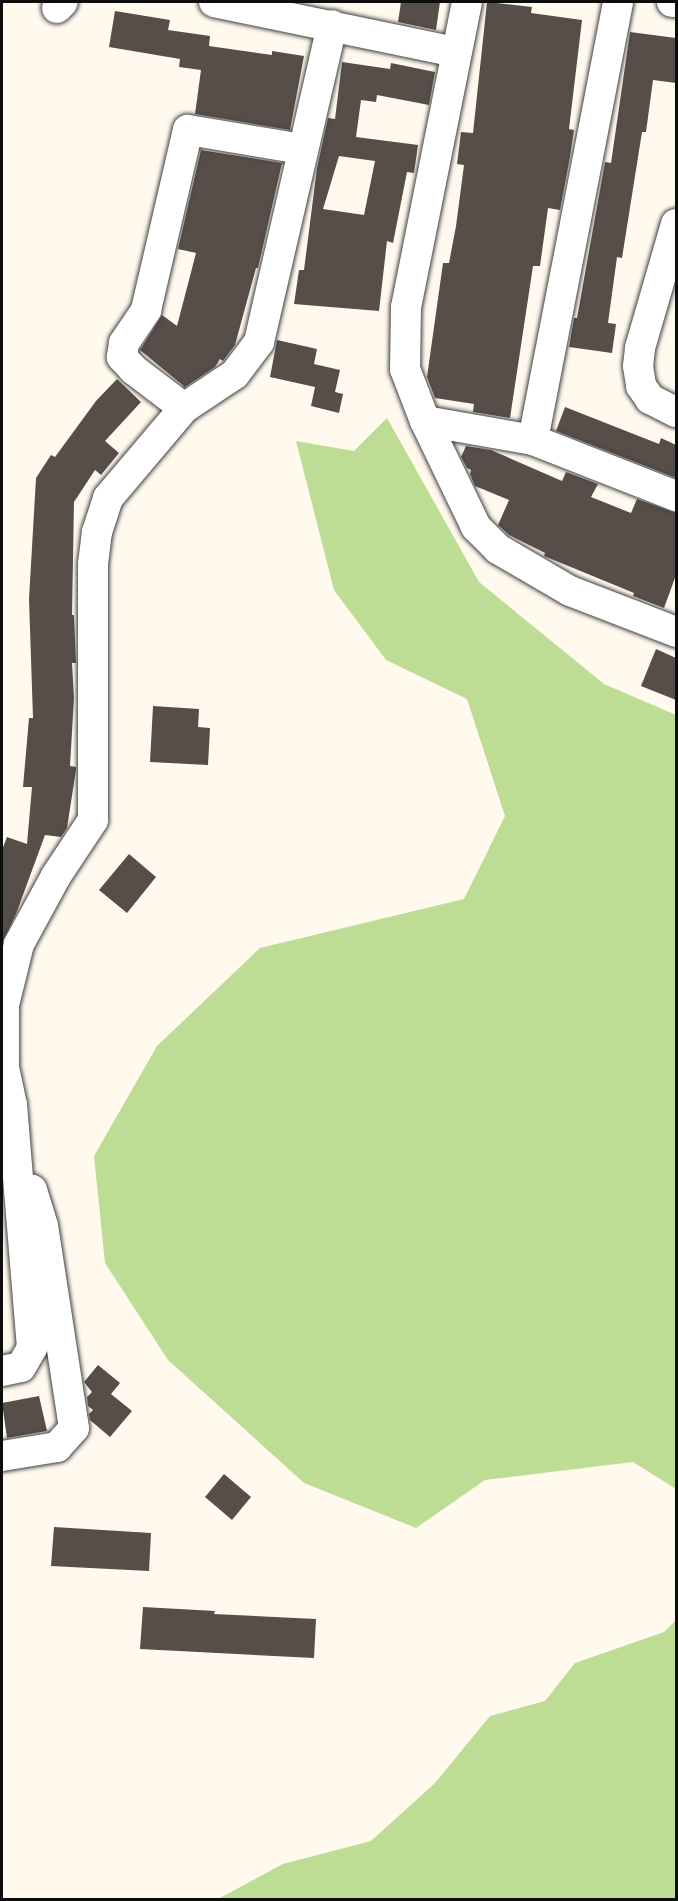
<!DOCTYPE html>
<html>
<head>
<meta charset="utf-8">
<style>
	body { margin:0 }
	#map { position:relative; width:678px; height:1901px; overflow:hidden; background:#fff9ee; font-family:"Playfair Display",serif }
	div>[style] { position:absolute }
	.forest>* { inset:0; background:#bddd94 }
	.building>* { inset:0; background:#574d49 }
	.roads { filter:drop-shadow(0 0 2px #404040) drop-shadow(0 0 2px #404040) }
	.minor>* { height:30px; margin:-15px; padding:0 15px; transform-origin:15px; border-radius:15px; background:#fff }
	span { translate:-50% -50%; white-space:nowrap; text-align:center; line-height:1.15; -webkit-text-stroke:6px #fff; paint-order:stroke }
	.frame { position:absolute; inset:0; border:3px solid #0d0d0d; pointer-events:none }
</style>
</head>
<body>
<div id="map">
	<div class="forest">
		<div style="clip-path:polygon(387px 418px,479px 582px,604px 684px,676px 715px,676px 1489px,633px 1462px,485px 1480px,416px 1528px,304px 1483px,168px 1360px,105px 1263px,94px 1156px,157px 1046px,260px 948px,464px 899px,505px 816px,467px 699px,386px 660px,334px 590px,296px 441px,354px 451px)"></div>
		<div style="clip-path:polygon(676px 1620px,676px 1899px,218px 1899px,283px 1864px,371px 1841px,435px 1783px,490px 1716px,545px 1701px,575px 1663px,664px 1632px)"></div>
	</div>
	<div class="building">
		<div style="clip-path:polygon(401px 2px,440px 2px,436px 30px,398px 22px)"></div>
		<div style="clip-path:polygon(487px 2px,532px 7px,531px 13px,582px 20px,569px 129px,574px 130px,570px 157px,560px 210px,548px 208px,540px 266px,533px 266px,510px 418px,473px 412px,474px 404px,435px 398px,427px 377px,443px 263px,449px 263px,456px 226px,464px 165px,457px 164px,461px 132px,473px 133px)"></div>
		<div style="clip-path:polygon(115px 11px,170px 20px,168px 30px,210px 36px,209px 46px,272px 55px,272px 51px,304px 56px,290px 130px,195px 114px,201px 70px,179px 67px,180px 59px,109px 47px)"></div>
		<div style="clip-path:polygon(630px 32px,676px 38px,676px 83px,653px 80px,646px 132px,642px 132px,622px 258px,617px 257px,608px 323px,616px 324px,612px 353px,569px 347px,574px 318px,577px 318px,605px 162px,611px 163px)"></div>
		<div style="clip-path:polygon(evenodd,342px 62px,390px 69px,391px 63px,435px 72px,429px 105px,377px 95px,376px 102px,361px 100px,356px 137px,418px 145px,414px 173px,407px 172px,393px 243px,387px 241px,379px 311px,294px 304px,299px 270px,304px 270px,317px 168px,328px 118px,335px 119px,342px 62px,339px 156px,375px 161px,364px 215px,323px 209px,339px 156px)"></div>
		<div style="clip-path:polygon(201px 150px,282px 163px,258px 268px,256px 268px,235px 345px,223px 361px,220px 359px,215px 367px,185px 387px,140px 350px,162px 315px,177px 326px,196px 253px,178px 249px)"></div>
		<div style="clip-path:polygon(277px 340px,317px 349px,314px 364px,340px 370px,335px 392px,343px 394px,339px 413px,311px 406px,315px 387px,270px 377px)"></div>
		<div style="clip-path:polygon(117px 379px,141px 402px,105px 441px,119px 453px,101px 475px,95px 470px,74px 502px,72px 615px,74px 615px,76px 663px,72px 663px,74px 698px,70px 766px,76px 767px,76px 770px,67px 828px,61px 837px,45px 835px,16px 914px,2px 943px,2px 850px,7px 837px,27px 844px,32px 787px,23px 787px,29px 718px,33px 718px,29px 599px,36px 478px,51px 455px,55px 457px,96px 401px)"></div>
		<div style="clip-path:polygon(565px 407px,659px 444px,661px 438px,676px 445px,676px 478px,556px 431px)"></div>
		<div style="clip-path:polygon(466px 446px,491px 450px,562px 481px,566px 472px,598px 484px,591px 497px,631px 513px,637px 499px,676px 513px,676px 575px,664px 608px,633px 596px,634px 593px,544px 556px,545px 553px,509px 535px,498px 525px,509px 500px,475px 486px,470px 474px,471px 470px,467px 468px,461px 457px)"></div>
		<div style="clip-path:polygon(656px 649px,676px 658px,676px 700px,641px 686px)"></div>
		<div style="clip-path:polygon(153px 706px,199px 709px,198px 727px,210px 728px,208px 765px,150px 762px)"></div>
		<div style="clip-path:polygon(129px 854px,156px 877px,127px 913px,99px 890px)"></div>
		<div style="clip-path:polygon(98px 1365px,120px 1383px,111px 1394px,132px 1411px,110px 1437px,90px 1420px,89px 1414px,93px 1410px,88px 1406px,87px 1397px,92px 1392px,84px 1382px)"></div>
		<div style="clip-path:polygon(39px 1396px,47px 1431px,7px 1438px,2px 1403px)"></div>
		<div style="clip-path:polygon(224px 1474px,251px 1497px,232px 1520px,205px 1497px)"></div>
		<div style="clip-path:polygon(54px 1527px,151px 1533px,149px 1571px,51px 1566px)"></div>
		<div style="clip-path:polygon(143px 1607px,215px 1611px,214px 1614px,316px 1619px,314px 1658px,140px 1649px)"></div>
	</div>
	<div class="roads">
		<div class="minor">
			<div style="left:214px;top:2px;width:247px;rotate:11.7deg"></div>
			<div style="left:467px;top:2px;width:311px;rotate:101.3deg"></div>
			<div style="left:406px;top:307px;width:62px;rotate:90.9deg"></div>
			<div style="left:405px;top:369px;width:56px;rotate:69deg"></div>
			<div style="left:425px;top:421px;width:118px;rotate:64.3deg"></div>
			<div style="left:476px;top:527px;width:31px;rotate:45deg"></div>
			<div style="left:498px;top:549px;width:83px;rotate:30.3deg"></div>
			<div style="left:570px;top:591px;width:114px;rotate:21.1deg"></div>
			<div style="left:672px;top:2px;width:4px"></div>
			<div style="left:57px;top:8px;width:8px;rotate:-45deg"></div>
			<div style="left:676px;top:224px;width:129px;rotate:106.2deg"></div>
			<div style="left:640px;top:348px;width:18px;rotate:96deg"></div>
			<div style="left:638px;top:366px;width:20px;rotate:81deg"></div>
			<div style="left:641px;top:386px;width:16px;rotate:55deg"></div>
			<div style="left:650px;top:399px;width:29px;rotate:27deg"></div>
			<div style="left:184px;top:408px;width:63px;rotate:-142.8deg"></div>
			<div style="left:134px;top:370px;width:18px;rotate:-133deg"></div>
			<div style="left:122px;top:357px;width:14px;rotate:-82deg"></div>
			<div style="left:124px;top:343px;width:40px;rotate:-56deg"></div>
			<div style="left:146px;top:310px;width:185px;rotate:-76.9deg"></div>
			<div style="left:188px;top:130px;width:116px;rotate:9.5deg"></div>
			<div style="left:425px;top:421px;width:110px;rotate:10deg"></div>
			<div style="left:533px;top:440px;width:154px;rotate:21.4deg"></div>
			<div style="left:533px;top:440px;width:446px;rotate:-79deg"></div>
			<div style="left:2px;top:1371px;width:19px;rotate:-12deg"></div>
			<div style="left:21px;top:1367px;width:22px;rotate:-60deg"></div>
			<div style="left:32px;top:1348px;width:244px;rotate:-94.7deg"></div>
			<div style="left:12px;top:1105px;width:39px;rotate:-102deg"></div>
			<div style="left:4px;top:1067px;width:62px;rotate:-90deg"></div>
			<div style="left:4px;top:1005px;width:63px;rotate:-76.2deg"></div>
			<div style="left:19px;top:944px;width:77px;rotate:-61.4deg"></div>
			<div style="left:56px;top:876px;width:67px;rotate:-56.5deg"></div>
			<div style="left:93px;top:820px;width:256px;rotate:-90deg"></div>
			<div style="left:93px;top:564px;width:32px;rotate:-83deg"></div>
			<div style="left:97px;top:532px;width:36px;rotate:-72deg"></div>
			<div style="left:108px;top:498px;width:118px;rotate:-49.8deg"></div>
			<div style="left:184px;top:408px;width:61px;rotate:-33.7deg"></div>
			<div style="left:235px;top:374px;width:40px;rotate:-53deg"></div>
			<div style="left:259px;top:342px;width:325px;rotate:-77deg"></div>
			<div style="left:2px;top:1456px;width:56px;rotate:-9.3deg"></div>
			<div style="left:57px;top:1447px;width:25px;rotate:-48deg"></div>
			<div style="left:74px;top:1428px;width:204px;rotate:-98.7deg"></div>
			<div style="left:43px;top:1226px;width:38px;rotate:-107deg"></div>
		</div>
	</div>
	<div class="frame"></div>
</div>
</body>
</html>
